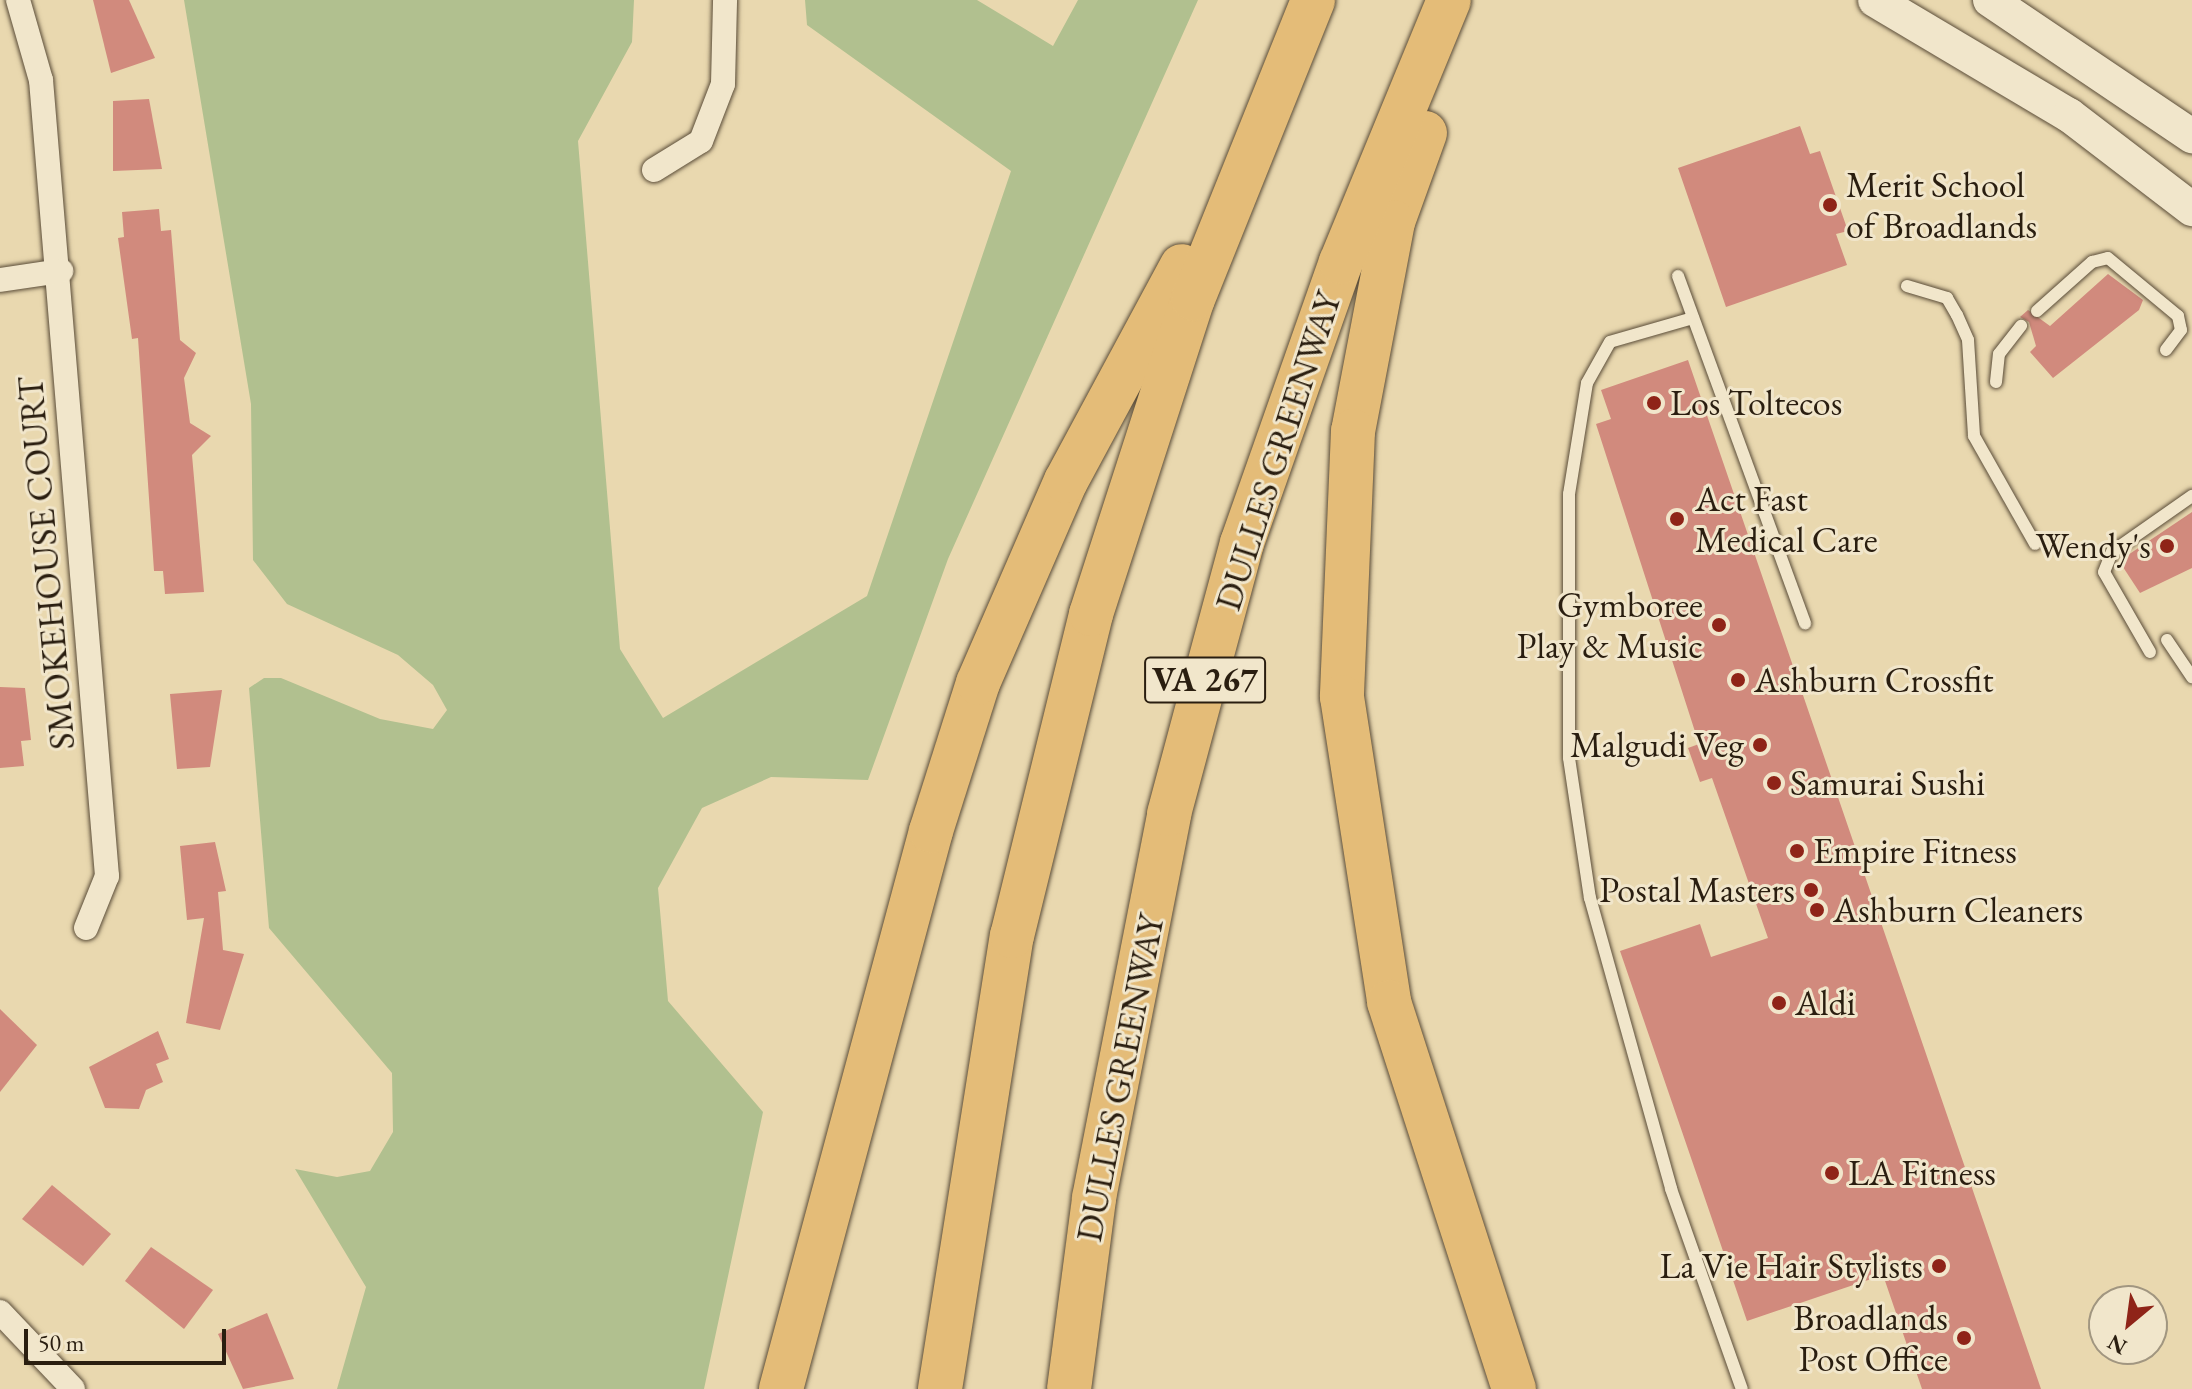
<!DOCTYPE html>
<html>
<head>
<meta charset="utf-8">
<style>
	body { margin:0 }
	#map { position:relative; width:2192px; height:1389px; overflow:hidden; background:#e9d8af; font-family:"EB Garamond",serif }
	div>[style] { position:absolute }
	.green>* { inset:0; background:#b1c08f }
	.building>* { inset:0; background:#d18a7d }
	.roads { filter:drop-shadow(0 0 2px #5a4c38) drop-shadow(0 0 2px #5a4c38) }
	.lane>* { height:12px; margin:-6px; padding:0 6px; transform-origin:6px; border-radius:6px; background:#f1e6cb }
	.street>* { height:24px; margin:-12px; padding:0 12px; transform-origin:12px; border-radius:12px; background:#f1e6cb }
	.secondary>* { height:34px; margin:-17px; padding:0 17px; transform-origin:17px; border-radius:17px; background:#f1e6cb }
	.highway>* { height:44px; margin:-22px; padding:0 22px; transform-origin:22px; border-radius:22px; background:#e4bc78 }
	.dots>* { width:22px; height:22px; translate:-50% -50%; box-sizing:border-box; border:4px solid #f1e6cb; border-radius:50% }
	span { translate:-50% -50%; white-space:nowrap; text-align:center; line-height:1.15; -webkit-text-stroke:6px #f1e6cb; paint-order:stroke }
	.shield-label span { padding:2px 6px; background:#f1e6cb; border:2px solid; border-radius:6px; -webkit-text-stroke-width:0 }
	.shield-label { font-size:34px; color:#2a1e10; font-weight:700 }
	.poi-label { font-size:36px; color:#2a1e10 }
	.left { translate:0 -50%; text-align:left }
	.right { translate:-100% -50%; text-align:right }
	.street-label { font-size:36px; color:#2a1e10 }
	.north { position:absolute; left:2088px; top:1285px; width:80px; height:80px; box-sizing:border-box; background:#f1e6cb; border:2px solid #a19680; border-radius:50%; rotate:209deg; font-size:22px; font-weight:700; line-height:32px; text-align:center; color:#2a1e10 }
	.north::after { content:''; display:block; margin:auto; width:28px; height:36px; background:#8f2418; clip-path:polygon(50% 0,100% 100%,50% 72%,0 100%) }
	.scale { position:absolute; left:24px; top:1329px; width:202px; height:36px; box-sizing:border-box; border:4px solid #2a1e10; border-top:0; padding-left:10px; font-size:24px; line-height:28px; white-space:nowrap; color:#2a1e10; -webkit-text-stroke:6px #f1e6cb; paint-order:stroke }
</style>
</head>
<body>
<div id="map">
	<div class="green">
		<div style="clip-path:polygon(184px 0,634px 0,632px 42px,578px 141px,620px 649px,663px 718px,867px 596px,1011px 171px,807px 25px,805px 0,977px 0,1053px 46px,1078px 0,1198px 0,948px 559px,868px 780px,771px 777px,702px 808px,658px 888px,668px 1001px,763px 1112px,704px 1389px,337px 1389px,366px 1287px,295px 1169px,337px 1177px,370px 1171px,393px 1132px,392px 1073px,269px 928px,249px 688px,264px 678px,281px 678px,380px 719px,433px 729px,447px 710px,433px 685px,398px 655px,287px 604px,253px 560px,251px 404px)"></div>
	</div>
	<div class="building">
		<div style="clip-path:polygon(93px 0,129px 0,155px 58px,111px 73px)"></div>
		<div style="clip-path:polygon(149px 99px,162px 169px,113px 171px,113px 101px)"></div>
		<div style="clip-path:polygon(1800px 126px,1810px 154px,1820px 151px,1848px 231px,1836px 234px,1847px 265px,1726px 307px,1678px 168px)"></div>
		<div style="clip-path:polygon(159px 209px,161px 231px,171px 230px,180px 340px,196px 353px,184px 378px,190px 423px,211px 436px,192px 455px,204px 592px,165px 594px,163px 571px,154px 571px,138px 338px,132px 339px,118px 238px,124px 237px,122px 212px)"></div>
		<div style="clip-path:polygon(2108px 274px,2143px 300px,2139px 310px,2053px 378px,2030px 352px,2036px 346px,2029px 322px,2020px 317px,2028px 310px,2050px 326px)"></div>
		<div style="clip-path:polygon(1688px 360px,1758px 564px,2041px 1389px,1922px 1389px,1883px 1275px,1747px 1321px,1620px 951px,1700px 924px,1711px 957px,1768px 938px,1712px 778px,1700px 782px,1688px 748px,1699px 744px,1596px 424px,1611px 419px,1601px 390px)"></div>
		<div style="clip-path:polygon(2192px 512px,2192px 568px,2140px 593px,2119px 561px)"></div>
		<div style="clip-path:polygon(0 687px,25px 688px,31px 740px,21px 741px,24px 766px,0 768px)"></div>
		<div style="clip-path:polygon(222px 690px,210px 767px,177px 769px,170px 694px)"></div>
		<div style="clip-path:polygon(215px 842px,226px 891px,218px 892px,223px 950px,244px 954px,220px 1030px,186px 1023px,204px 918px,187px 920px,180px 846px)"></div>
		<div style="clip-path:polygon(0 1009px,37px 1045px,0 1092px)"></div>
		<div style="clip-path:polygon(158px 1031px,169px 1059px,156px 1064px,163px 1082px,146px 1090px,139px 1109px,105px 1108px,89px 1067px)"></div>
		<div style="clip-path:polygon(52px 1185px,111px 1234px,83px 1266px,22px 1219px)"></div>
		<div style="clip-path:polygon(151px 1247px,213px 1290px,184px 1329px,125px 1281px)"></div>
		<div style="clip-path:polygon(267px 1313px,294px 1379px,243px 1389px,218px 1334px)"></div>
	</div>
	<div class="roads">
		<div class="lane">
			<div style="left:1678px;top:276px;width:370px;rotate:69.9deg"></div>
			<div style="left:1907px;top:286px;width:42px;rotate:16.7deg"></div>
			<div style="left:1947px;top:298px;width:20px;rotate:60deg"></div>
			<div style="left:1957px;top:315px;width:27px;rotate:66deg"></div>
			<div style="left:1968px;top:340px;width:96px;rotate:86.4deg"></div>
			<div style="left:1974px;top:436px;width:124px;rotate:60.5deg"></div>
			<div style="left:2037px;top:311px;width:74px;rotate:-41.7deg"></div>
			<div style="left:2092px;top:262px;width:16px;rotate:-14deg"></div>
			<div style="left:2108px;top:258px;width:91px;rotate:39.6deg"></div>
			<div style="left:2178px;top:316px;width:14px;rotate:78deg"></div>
			<div style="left:2181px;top:330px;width:25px;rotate:127deg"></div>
			<div style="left:1693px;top:318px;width:86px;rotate:163.9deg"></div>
			<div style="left:1610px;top:342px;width:47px;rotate:119.3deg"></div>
			<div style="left:1587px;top:383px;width:112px;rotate:99.2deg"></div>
			<div style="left:1569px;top:494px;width:264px;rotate:90deg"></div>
			<div style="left:1569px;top:758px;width:142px;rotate:81.5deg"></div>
			<div style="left:1590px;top:898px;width:302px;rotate:74.4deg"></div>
			<div style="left:1671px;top:1189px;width:212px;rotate:70.5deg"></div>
			<div style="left:1996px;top:382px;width:28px;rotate:-84deg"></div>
			<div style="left:1999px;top:354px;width:36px;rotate:-52deg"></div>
			<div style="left:2167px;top:640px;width:45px;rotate:56deg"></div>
			<div style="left:2150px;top:652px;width:92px;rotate:-119.9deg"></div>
			<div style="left:2104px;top:572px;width:22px;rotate:-68deg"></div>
			<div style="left:2112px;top:552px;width:98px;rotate:-35deg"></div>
		</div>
		<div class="street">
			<div style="left:18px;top:0;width:83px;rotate:74deg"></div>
			<div style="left:41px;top:80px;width:799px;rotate:85.26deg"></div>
			<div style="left:107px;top:876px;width:56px;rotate:112deg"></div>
			<div style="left:654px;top:170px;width:55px;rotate:-31.7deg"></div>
			<div style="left:701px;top:141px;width:61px;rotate:-68.9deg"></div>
			<div style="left:723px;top:84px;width:84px;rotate:-88.6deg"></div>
			<div style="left:0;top:280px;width:62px;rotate:-8.4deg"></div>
			<div style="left:0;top:1312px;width:106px;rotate:46.5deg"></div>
		</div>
		<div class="secondary">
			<div style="left:1875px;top:0;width:226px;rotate:30.7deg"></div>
			<div style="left:2069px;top:115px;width:155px;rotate:37.4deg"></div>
			<div style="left:1990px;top:0;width:244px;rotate:34deg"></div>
		</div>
		<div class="highway">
			<div style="left:1425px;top:133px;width:95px;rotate:109.8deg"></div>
			<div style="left:1393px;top:222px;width:213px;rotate:100.8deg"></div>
			<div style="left:1353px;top:431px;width:266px;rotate:92.4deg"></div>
			<div style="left:1342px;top:697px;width:309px;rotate:81.2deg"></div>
			<div style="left:1389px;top:1002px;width:407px;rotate:72.1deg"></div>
			<div style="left:781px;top:1389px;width:578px;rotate:-74.95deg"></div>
			<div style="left:931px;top:831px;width:155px;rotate:-72.4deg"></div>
			<div style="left:978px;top:683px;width:220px;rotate:-66.5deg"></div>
			<div style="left:1066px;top:481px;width:244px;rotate:-61.7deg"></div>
			<div style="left:940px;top:1389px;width:459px;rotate:-81deg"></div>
			<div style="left:1012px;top:936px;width:332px;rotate:-76.2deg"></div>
			<div style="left:1091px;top:614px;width:331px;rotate:-72.1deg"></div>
			<div style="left:1193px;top:299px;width:322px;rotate:-68.1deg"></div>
			<div style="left:1069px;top:1389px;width:193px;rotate:-82.5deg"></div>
			<div style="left:1094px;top:1198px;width:391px;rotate:-78.9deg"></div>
			<div style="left:1169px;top:814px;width:139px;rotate:-75deg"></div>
			<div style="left:1205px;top:680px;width:142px;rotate:-74.9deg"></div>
			<div style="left:1242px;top:543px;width:298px;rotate:-70.6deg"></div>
			<div style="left:1341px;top:262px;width:283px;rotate:-67.6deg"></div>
		</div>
	</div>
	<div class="dots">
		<div style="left:1830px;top:205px;background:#8f2418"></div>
		<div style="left:1654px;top:403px;background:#8f2418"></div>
		<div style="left:1677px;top:519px;background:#8f2418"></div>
		<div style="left:2167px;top:546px;background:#8f2418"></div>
		<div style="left:1719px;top:625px;background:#8f2418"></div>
		<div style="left:1738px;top:680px;background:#8f2418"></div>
		<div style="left:1760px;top:745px;background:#8f2418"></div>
		<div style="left:1774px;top:783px;background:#8f2418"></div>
		<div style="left:1797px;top:851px;background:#8f2418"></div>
		<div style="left:1811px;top:890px;background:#8f2418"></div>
		<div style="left:1817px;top:910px;background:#8f2418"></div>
		<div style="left:1779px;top:1003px;background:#8f2418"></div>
		<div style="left:1832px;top:1173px;background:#8f2418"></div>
		<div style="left:1939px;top:1266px;background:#8f2418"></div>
		<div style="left:1964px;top:1338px;background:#8f2418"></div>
	</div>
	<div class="shield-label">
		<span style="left:1205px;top:680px">VA 267</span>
	</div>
	<div class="poi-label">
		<span class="left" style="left:1846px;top:205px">Merit School<br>of Broadlands</span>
		<span class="left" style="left:1670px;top:403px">Los Toltecos</span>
		<span class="left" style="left:1695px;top:519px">Act Fast<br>Medical Care</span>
		<span class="right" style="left:2151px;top:546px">Wendy's</span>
		<span class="right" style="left:1703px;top:625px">Gymboree<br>Play &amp; Music</span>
		<span class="left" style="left:1754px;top:680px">Ashburn Crossfit</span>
		<span class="right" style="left:1744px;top:745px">Malgudi Veg</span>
		<span class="left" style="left:1790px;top:783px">Samurai Sushi</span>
		<span class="left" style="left:1813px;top:851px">Empire Fitness</span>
		<span class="right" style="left:1795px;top:890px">Postal Masters</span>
		<span class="left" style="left:1833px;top:910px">Ashburn Cleaners</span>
		<span class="left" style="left:1795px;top:1003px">Aldi</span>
		<span class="left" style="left:1848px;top:1173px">LA Fitness</span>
		<span class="right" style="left:1923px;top:1266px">La Vie Hair Stylists</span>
		<span class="right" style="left:1948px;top:1338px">Broadlands<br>Post Office</span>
	</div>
	<div class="street-label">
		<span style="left:1278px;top:451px;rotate:-72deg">DULLES GREENWAY</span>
		<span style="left:46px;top:563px;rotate:-95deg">SMOKEHOUSE COURT</span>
		<span style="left:1120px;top:1078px;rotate:-79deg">DULLES GREENWAY</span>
	</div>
	<div class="north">N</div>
	<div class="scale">50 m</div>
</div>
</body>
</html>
